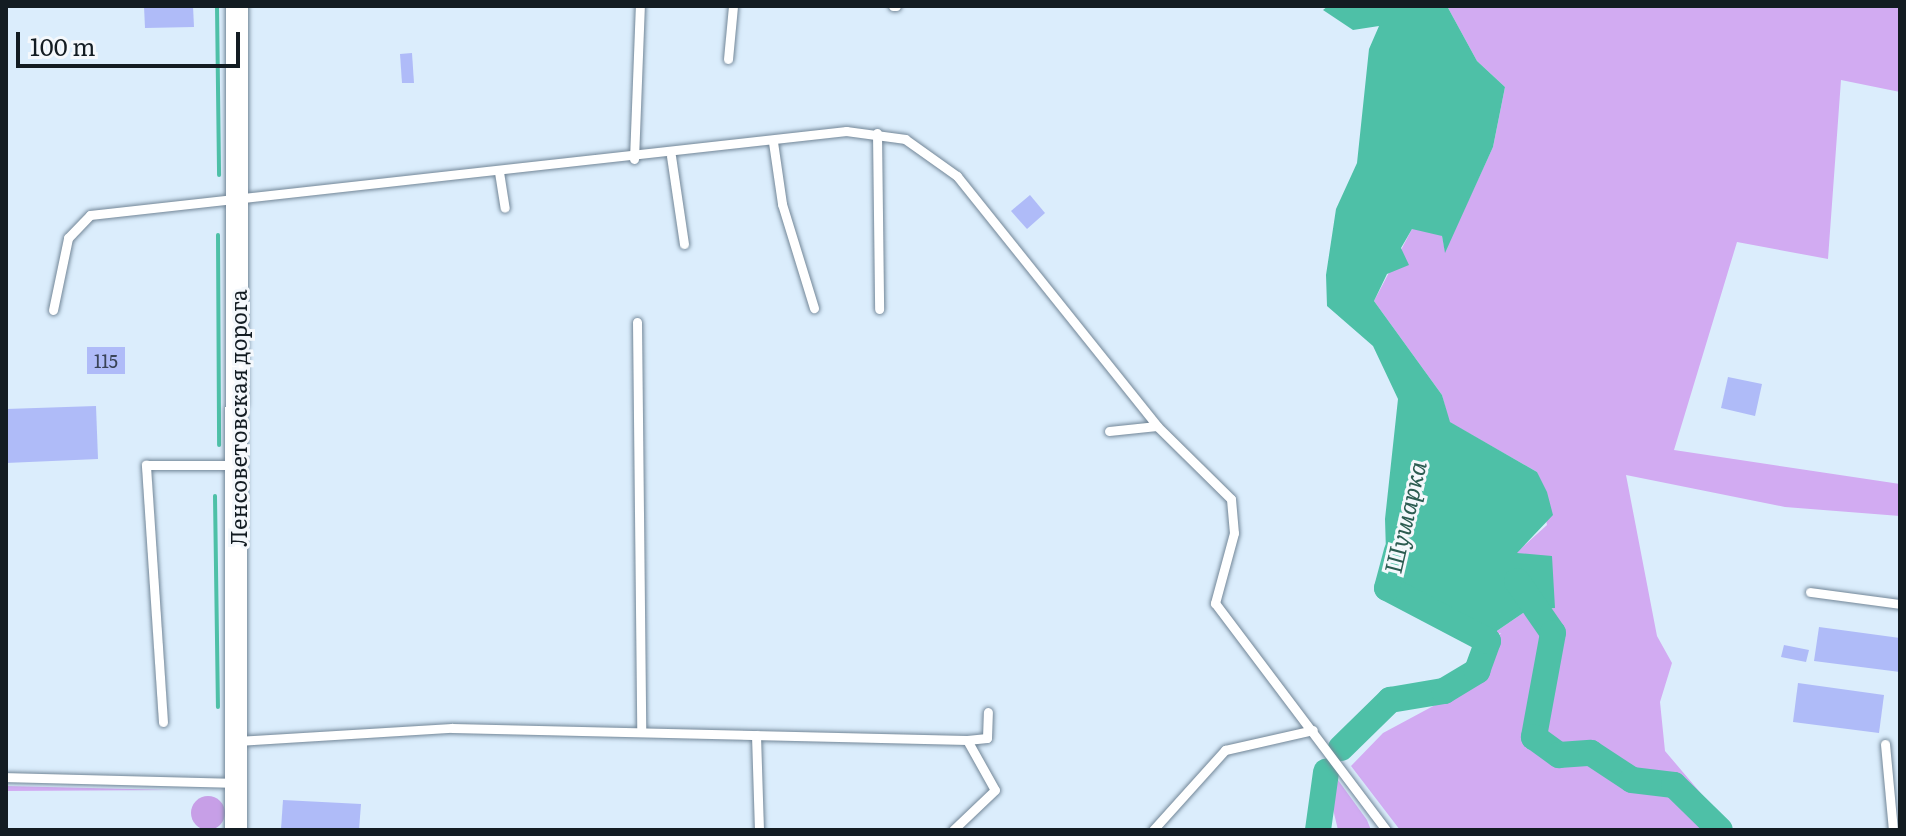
<!DOCTYPE html>
<html>
<head>
<meta charset="utf-8">
<style>
	body { margin:0 }
	#map { position:relative; width:1906px; height:836px; overflow:hidden; background:#dbedfc; font-family:Literata,serif }
	div>[style] { position:absolute }
	.green>* { inset:0; background:#d2abf2 }
	.forest>* { inset:0; background:#c79fe7 }
	.round { border-radius:50% }
	.water>* { inset:0; background:#4ec0a7 }
	.stream>* { height:4px; margin:-2px; padding:0 2px; transform-origin:2px; border-radius:2px; background:#4ec0a7 }
	.river>* { height:26px; margin:-13px; padding:0 13px; transform-origin:13px; border-radius:13px; background:#4ec0a7 }
	.building>* { inset:0; background:#afbbf8 }
	.roads { filter:drop-shadow(0 0 2px #728697) drop-shadow(0 0 2px #728697) }
	.service>* { height:9px; margin:-4.5px; padding:0 4.5px; transform-origin:4.5px; border-radius:4.5px; background:#fff }
	.tertiary>* { height:22px; margin:-11px; padding:0 11px; transform-origin:11px; border-radius:11px; background:#fff }
	span { translate:-50% -50%; white-space:nowrap; text-align:center; line-height:1.15; -webkit-text-stroke:6px #f4f8fc; paint-order:stroke }
	.number-label { font-size:18px; color:#3a4458 }
	.number-label span { -webkit-text-stroke-width:0 }
	.street-label { font-size:22px; color:#131c22 }
	.water-label { font-size:24px; color:#2c5c51; font-style:italic }
	.frame { position:absolute; inset:0; border:8px solid #131c22; pointer-events:none }
	.scale { position:absolute; left:16px; top:32px; width:224px; height:36px; box-sizing:border-box; border:4px solid #131c22; border-top:0; padding-left:10px; font-size:24px; line-height:28px; white-space:nowrap; color:#131c22; -webkit-text-stroke:6px #f4f8fc; paint-order:stroke }
</style>
</head>
<body>
<div id="map">
	<div class="green">
		<div style="clip-path:polygon(1447px 6px,1900px 6px,1900px 92px,1841px 80px,1828px 259px,1737px 242px,1674px 450px,1900px 484px,1900px 516px,1785px 507px,1626px 475px,1657px 636px,1672px 663px,1660px 702px,1665px 751px,1732px 830px,1400px 830px,1351px 766px,1383px 733px,1437px 704px,1426px 689px,1461px 685px,1501px 633px,1488px 637px,1526px 611px,1555px 608px,1516px 553px,1547px 525px,1537px 472px,1449px 422px,1442px 395px,1374px 301px,1412px 229px,1430px 228px,1442px 236px,1445px 251px,1493px 147px,1505px 87px,1477px 61px)"></div>
		<div style="clip-path:polygon(1338px 780px,1367px 820px,1371px 830px,1338px 830px,1332px 805px)"></div>
		<div style="clip-path:polygon(6px 786px,172px 790px,6px 791px)"></div>
	</div>
	<div class="forest">
		<div class="round" style="left:191px;top:796px;width:34px;height:34px"></div>
	</div>
	<div class="water">
		<div style="clip-path:polygon(1328px 6px,1447px 6px,1477px 61px,1505px 87px,1493px 147px,1445px 253px,1442px 236px,1412px 229px,1401px 248px,1409px 265px,1387px 274px,1374px 301px,1442px 395px,1450px 422px,1537px 472px,1547px 492px,1553px 515px,1517px 553px,1552px 556px,1555px 608px,1526px 611px,1488px 637px,1387px 585px,1385px 519px,1398px 399px,1373px 346px,1327px 306px,1326px 275px,1336px 209px,1357px 163px,1369px 49px,1379px 26px,1353px 30px,1323px 10px)"></div>
	</div>
	<div class="stream">
		<div style="left:217px;top:6px;width:169px;rotate:89.3deg"></div>
		<div style="left:218px;top:235px;width:210px;rotate:89.7deg"></div>
		<div style="left:215px;top:496px;width:211px;rotate:89.2deg"></div>
	</div>
	<div class="river">
		<div style="left:1517px;top:581px;width:63px;rotate:55.3deg"></div>
		<div style="left:1553px;top:633px;width:106px;rotate:100.4deg"></div>
		<div style="left:1534px;top:737px;width:31px;rotate:36deg"></div>
		<div style="left:1559px;top:755px;width:32px;rotate:-4deg"></div>
		<div style="left:1591px;top:753px;width:49px;rotate:33.4deg"></div>
		<div style="left:1632px;top:780px;width:42px;rotate:6.8deg"></div>
		<div style="left:1674px;top:785px;width:64px;rotate:44.4deg"></div>
		<div style="left:1341px;top:748px;width:69px;rotate:-44.4deg"></div>
		<div style="left:1390px;top:700px;width:55px;rotate:-9.5deg"></div>
		<div style="left:1444px;top:691px;width:39px;rotate:-31deg"></div>
		<div style="left:1477px;top:671px;width:32px;rotate:-70deg"></div>
		<div style="left:1488px;top:641px;width:114px;rotate:-152.3deg"></div>
		<div style="left:1387px;top:588px;width:38px;rotate:-75deg"></div>
		<div style="left:1318px;top:830px;width:59px;rotate:-82.1deg"></div>
	</div>
	<div class="building">
		<div style="clip-path:polygon(144px 6px,193px 6px,194px 27px,145px 28px)"></div>
		<div style="clip-path:polygon(412px 53px,414px 83px,402px 83px,400px 54px)"></div>
		<div style="clip-path:polygon(1030px 195px,1045px 213px,1027px 229px,1011px 211px)"></div>
		<div style="clip-path:polygon(87px 347px,125px 347px,125px 374px,87px 374px)"></div>
		<div style="clip-path:polygon(1728px 377px,1762px 384px,1755px 416px,1721px 408px)"></div>
		<div style="clip-path:polygon(96px 406px,98px 459px,6px 463px,6px 409px)"></div>
		<div style="clip-path:polygon(1819px 627px,1900px 638px,1900px 672px,1814px 661px)"></div>
		<div style="clip-path:polygon(1784px 645px,1809px 650px,1806px 662px,1781px 657px)"></div>
		<div style="clip-path:polygon(1798px 683px,1884px 695px,1879px 733px,1793px 722px)"></div>
		<div style="clip-path:polygon(283px 800px,361px 804px,359px 830px,281px 829px)"></div>
	</div>
	<div class="roads">
		<div class="service">
			<div style="left:893px;top:6px;width:3px"></div>
			<div style="left:728px;top:59px;width:53px;rotate:-84.6deg"></div>
			<div style="left:877px;top:133px;width:176px;rotate:89.3deg"></div>
			<div style="left:773px;top:142px;width:63px;rotate:81.7deg"></div>
			<div style="left:782px;top:204px;width:109px;rotate:72.9deg"></div>
			<div style="left:671px;top:156px;width:89px;rotate:81.6deg"></div>
			<div style="left:634px;top:159px;width:153px;rotate:-87.8deg"></div>
			<div style="left:499px;top:172px;width:36px;rotate:81deg"></div>
			<div style="left:53px;top:310px;width:74px;rotate:-78.2deg"></div>
			<div style="left:68px;top:238px;width:32px;rotate:-46deg"></div>
			<div style="left:90px;top:215px;width:761px;rotate:-6.34deg"></div>
			<div style="left:846px;top:131px;width:60px;rotate:7.7deg"></div>
			<div style="left:905px;top:139px;width:64px;rotate:35.4deg"></div>
			<div style="left:957px;top:176px;width:320px;rotate:51.3deg"></div>
			<div style="left:1157px;top:426px;width:104px;rotate:44.6deg"></div>
			<div style="left:1231px;top:499px;width:34px;rotate:85deg"></div>
			<div style="left:1234px;top:533px;width:73px;rotate:105.2deg"></div>
			<div style="left:1215px;top:603px;width:284px;rotate:53deg"></div>
			<div style="left:637px;top:322px;width:410px;rotate:89.4deg"></div>
			<div style="left:1109px;top:431px;width:48px;rotate:-5.9deg"></div>
			<div style="left:1810px;top:592px;width:91px;rotate:7.6deg"></div>
			<div style="left:163px;top:722px;width:258px;rotate:-93.8deg"></div>
			<div style="left:146px;top:465px;width:89px"></div>
			<div style="left:756px;top:735px;width:95px;rotate:88.2deg"></div>
			<div style="left:967px;top:740px;width:20px;rotate:-6deg"></div>
			<div style="left:987px;top:738px;width:26px;rotate:-88deg"></div>
			<div style="left:237px;top:741px;width:215px;rotate:-3.5deg"></div>
			<div style="left:452px;top:728px;width:515px;rotate:1.33deg"></div>
			<div style="left:967px;top:740px;width:57px;rotate:60.8deg"></div>
			<div style="left:995px;top:790px;width:58px;rotate:136.4deg"></div>
			<div style="left:1885px;top:744px;width:86px;rotate:84.7deg"></div>
			<div style="left:6px;top:777px;width:229px;rotate:1.5deg"></div>
			<div style="left:1153px;top:830px;width:108px;rotate:-48deg"></div>
			<div style="left:1225px;top:750px;width:90px;rotate:-12.8deg"></div>
		</div>
		<div class="tertiary">
			<div style="left:236px;top:830px;width:824px;rotate:-89.93deg"></div>
		</div>
	</div>
	<div class="number-label">
		<span style="left:106px;top:361px">115</span>
	</div>
	<div class="street-label">
		<span style="left:238px;top:418px;rotate:-90deg">Ленсоветовская дорога</span>
	</div>
	<div class="water-label">
		<span style="left:1404px;top:517px;rotate:-77deg">Шушарка</span>
	</div>
	<div class="frame"></div>
	<div class="scale">100 m</div>
</div>
</body>
</html>
